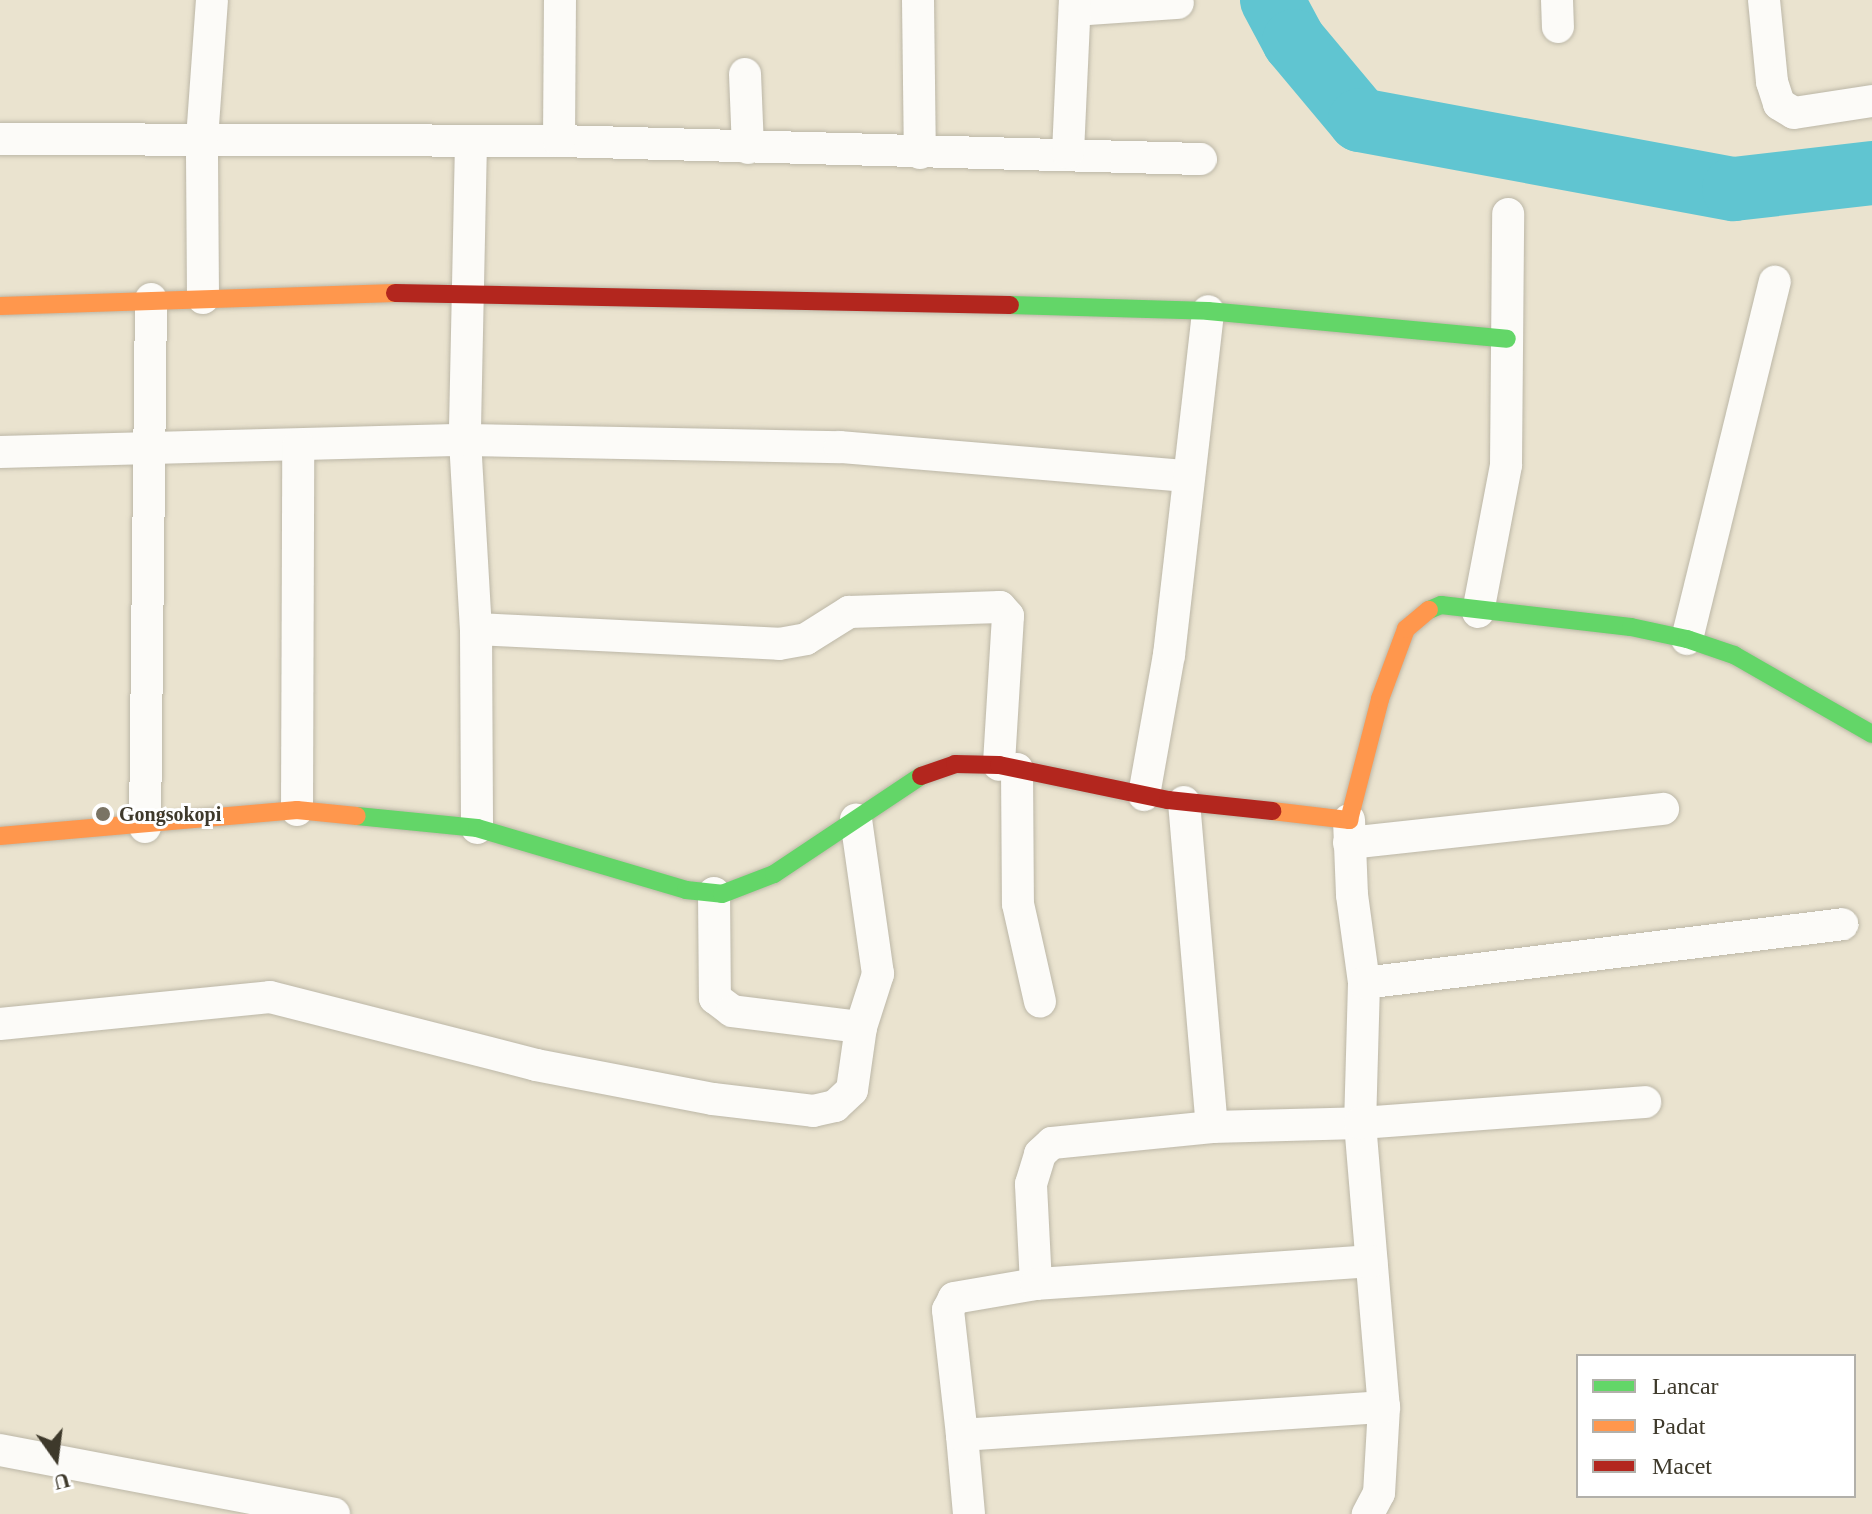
<!DOCTYPE html>
<html>
<head>
<meta charset="utf-8">
<style>
	body { margin:0 }
	#map { position:relative; width:1872px; height:1514px; overflow:hidden; background:#eae3cf; font-family:"Times New Roman",serif }
	div>[style] { position:absolute }
	.river>* { height:64px; margin:-32px; padding:0 32px; transform-origin:32px; border-radius:32px; background:#60c5d1 }
	.roads { filter:drop-shadow(0 0 2px #bcb7a7) drop-shadow(0 0 2px #bcb7a7) }
	.street>* { height:32px; margin:-16px; padding:0 16px; transform-origin:16px; border-radius:16px; background:#fcfbf8 }
	.fast>* { height:18px; margin:-9px; padding:0 9px; transform-origin:9px; border-radius:9px; background:#63d668 }
	.slow>* { height:18px; margin:-9px; padding:0 9px; transform-origin:9px; border-radius:9px; background:#ff974d }
	.jam>* { height:18px; margin:-9px; padding:0 9px; transform-origin:9px; border-radius:9px; background:#b3261e }
	.dots>* { width:22px; height:22px; translate:-50% -50%; box-sizing:border-box; border:4px solid #fff; border-radius:50% }
	span { translate:-50% -50%; white-space:nowrap; text-align:center; line-height:1.15; -webkit-text-stroke:6px #fff; paint-order:stroke }
	.poi-label { font-size:20px; color:#3e392b; font-weight:700 }
	.left { translate:0 -50%; text-align:left }
	.legend { position:absolute; left:1576px; top:1354px; width:280px; height:144px; box-sizing:border-box; background:#fff; border:2px solid #b2b0aa; margin:0; padding:10px 14px; list-style:none; font-size:24px; color:#3e392b }
	.legend li { display:flex; align-items:center; gap:16px; height:40px }
	.legend b { width:40px; border:2px solid #b2b0aa }
	.north { position:absolute; left:16px; top:1418px; width:80px; height:80px; -webkit-text-stroke:6px #fff; paint-order:stroke; rotate:166deg; font-size:22px; font-weight:700; line-height:32px; text-align:center; color:#3e392b }
	.north::after { content:''; display:block; margin:auto; width:28px; height:36px; background:#3e392b; clip-path:polygon(50% 0,100% 100%,50% 72%,0 100%) }
</style>
</head>
<body>
<div id="map">
	<div class="river">
		<div style="left:1272px;top:0;width:47px;rotate:61.8deg"></div>
		<div style="left:1294px;top:41px;width:103px;rotate:50.1deg"></div>
		<div style="left:1360px;top:120px;width:380px;rotate:10.5deg"></div>
		<div style="left:1734px;top:189px;width:139px;rotate:-6.6deg"></div>
	</div>
	<div class="roads">
		<div class="street">
			<div style="left:918px;top:0;width:153px;rotate:89.3deg"></div>
			<div style="left:1557px;top:0;width:27px;rotate:88deg"></div>
			<div style="left:1764px;top:0;width:82px;rotate:84.4deg"></div>
			<div style="left:1772px;top:82px;width:23px;rotate:72deg"></div>
			<div style="left:1779px;top:104px;width:17px;rotate:31deg"></div>
			<div style="left:1794px;top:113px;width:79px;rotate:-8.7deg"></div>
			<div style="left:1075px;top:10px;width:103px;rotate:-3.9deg"></div>
			<div style="left:745px;top:74px;width:74px;rotate:87.7deg"></div>
			<div style="left:0;top:139px;width:559px;rotate:0.2deg"></div>
			<div style="left:559px;top:141px;width:642px;rotate:1.61deg"></div>
			<div style="left:559px;top:141px;width:141px;rotate:-89.6deg"></div>
			<div style="left:471px;top:142px;width:298px;rotate:91.2deg"></div>
			<div style="left:465px;top:440px;width:189px;rotate:86.7deg"></div>
			<div style="left:476px;top:629px;width:199px;rotate:89.7deg"></div>
			<div style="left:1068px;top:153px;width:153px;rotate:-87.4deg"></div>
			<div style="left:203px;top:298px;width:159px;rotate:-90.4deg"></div>
			<div style="left:202px;top:139px;width:139px;rotate:-85.9deg"></div>
			<div style="left:0;top:452px;width:465px;rotate:-1.5deg"></div>
			<div style="left:465px;top:440px;width:375px;rotate:1.1deg"></div>
			<div style="left:840px;top:447px;width:350px;rotate:4.8deg"></div>
			<div style="left:1478px;top:612px;width:150px;rotate:-79.2deg"></div>
			<div style="left:1506px;top:465px;width:251px;rotate:-89.5deg"></div>
			<div style="left:476px;top:629px;width:303px;rotate:2.8deg"></div>
			<div style="left:779px;top:644px;width:27px;rotate:-10deg"></div>
			<div style="left:806px;top:639px;width:51px;rotate:-32.1deg"></div>
			<div style="left:849px;top:612px;width:151px;rotate:-1.9deg"></div>
			<div style="left:1000px;top:607px;width:12px;rotate:48deg"></div>
			<div style="left:1008px;top:616px;width:149px;rotate:93.5deg"></div>
			<div style="left:1687px;top:639px;width:368px;rotate:-76.2deg"></div>
			<div style="left:1017px;top:769px;width:135px;rotate:89.6deg"></div>
			<div style="left:1018px;top:904px;width:100px;rotate:77.3deg"></div>
			<div style="left:1144px;top:795px;width:142px;rotate:-79.9deg"></div>
			<div style="left:1169px;top:655px;width:346px;rotate:-83.5deg"></div>
			<div style="left:1184px;top:802px;width:326px;rotate:85.1deg"></div>
			<div style="left:297px;top:810px;width:365px;rotate:-89.8deg"></div>
			<div style="left:1349px;top:820px;width:75px;rotate:87.7deg"></div>
			<div style="left:1352px;top:895px;width:89px;rotate:82.2deg"></div>
			<div style="left:1364px;top:983px;width:140px;rotate:91.6deg"></div>
			<div style="left:1360px;top:1123px;width:285px;rotate:85.2deg"></div>
			<div style="left:1384px;top:1407px;width:86px;rotate:93.3deg"></div>
			<div style="left:1379px;top:1493px;width:24px;rotate:118deg"></div>
			<div style="left:145px;top:827px;width:528px;rotate:-89.35deg"></div>
			<div style="left:1349px;top:843px;width:316px;rotate:-6.2deg"></div>
			<div style="left:714px;top:893px;width:105px;rotate:89.5deg"></div>
			<div style="left:715px;top:998px;width:21px;rotate:37deg"></div>
			<div style="left:732px;top:1011px;width:130px;rotate:7.1deg"></div>
			<div style="left:1364px;top:983px;width:482px;rotate:-7deg"></div>
			<div style="left:0;top:1024px;width:271px;rotate:-5.7deg"></div>
			<div style="left:270px;top:997px;width:275px;rotate:14.3deg"></div>
			<div style="left:536px;top:1065px;width:180px;rotate:10.9deg"></div>
			<div style="left:713px;top:1099px;width:101px;rotate:6.8deg"></div>
			<div style="left:813px;top:1111px;width:23px;rotate:-13deg"></div>
			<div style="left:835px;top:1106px;width:23px;rotate:-43deg"></div>
			<div style="left:852px;top:1090px;width:64px;rotate:-81.9deg"></div>
			<div style="left:861px;top:1027px;width:56px;rotate:-72.2deg"></div>
			<div style="left:878px;top:974px;width:156px;rotate:-98.1deg"></div>
			<div style="left:1036px;top:1284px;width:100px;rotate:-92.9deg"></div>
			<div style="left:1031px;top:1184px;width:31px;rotate:-73deg"></div>
			<div style="left:1040px;top:1154px;width:16px;rotate:-43deg"></div>
			<div style="left:1052px;top:1143px;width:161px;rotate:-5.7deg"></div>
			<div style="left:1212px;top:1127px;width:148px;rotate:-1.5deg"></div>
			<div style="left:1360px;top:1123px;width:286px;rotate:-4.2deg"></div>
			<div style="left:962px;top:1435px;width:126px;rotate:-96.4deg"></div>
			<div style="left:948px;top:1310px;width:13px;rotate:-63deg"></div>
			<div style="left:954px;top:1298px;width:83px;rotate:-9.7deg"></div>
			<div style="left:1036px;top:1284px;width:336px;rotate:-3.9deg"></div>
			<div style="left:0;top:1450px;width:340px;rotate:10.8deg"></div>
			<div style="left:969px;top:1514px;width:79px;rotate:-95.1deg"></div>
			<div style="left:962px;top:1435px;width:423px;rotate:-3.8deg"></div>
		</div>
		<div class="fast">
			<div style="left:1010px;top:305px;width:198px;rotate:1.7deg"></div>
			<div style="left:1208px;top:311px;width:300px;rotate:5.3deg"></div>
			<div style="left:1429px;top:610px;width:13px;rotate:-23deg"></div>
			<div style="left:1441px;top:605px;width:191px;rotate:6.6deg"></div>
			<div style="left:1631px;top:627px;width:57px;rotate:12.1deg"></div>
			<div style="left:1687px;top:639px;width:50px;rotate:18.8deg"></div>
			<div style="left:1734px;top:655px;width:159px;rotate:29.8deg"></div>
			<div style="left:357px;top:816px;width:121px;rotate:5.7deg"></div>
			<div style="left:477px;top:828px;width:218px;rotate:16.5deg"></div>
			<div style="left:686px;top:890px;width:36px;rotate:6deg"></div>
			<div style="left:722px;top:894px;width:56px;rotate:-21deg"></div>
			<div style="left:774px;top:874px;width:177px;rotate:-33.7deg"></div>
		</div>
		<div class="slow">
			<div style="left:0;top:306px;width:395px;rotate:-1.9deg"></div>
			<div style="left:1272px;top:811px;width:78px;rotate:6.7deg"></div>
			<div style="left:1349px;top:820px;width:125px;rotate:-75.6deg"></div>
			<div style="left:1380px;top:699px;width:75px;rotate:-69.6deg"></div>
			<div style="left:1406px;top:629px;width:30px;rotate:-40deg"></div>
			<div style="left:0;top:836px;width:298px;rotate:-5deg"></div>
			<div style="left:297px;top:810px;width:60px;rotate:5.7deg"></div>
		</div>
		<div class="jam">
			<div style="left:395px;top:293px;width:615px;rotate:1.12deg"></div>
			<div style="left:921px;top:776px;width:36px;rotate:-19deg"></div>
			<div style="left:955px;top:764px;width:44px;rotate:1.3deg"></div>
			<div style="left:999px;top:765px;width:173px;rotate:11.7deg"></div>
			<div style="left:1168px;top:800px;width:105px;rotate:6deg"></div>
		</div>
	</div>
	<div class="dots">
		<div style="left:103px;top:814px;background:#7a7464"></div>
	</div>
	<div class="poi-label">
		<span class="left" style="left:119px;top:814px">Gongsokopi</span>
	</div>
	<ul class="legend">
	<li><b style="height:10px;background:#63d668"></b>Lancar</li>
	<li><b style="height:10px;background:#ff974d"></b>Padat</li>
	<li><b style="height:10px;background:#b3261e"></b>Macet</li>
	</ul>
	<div class="north">U</div>
</div>
</body>
</html>
